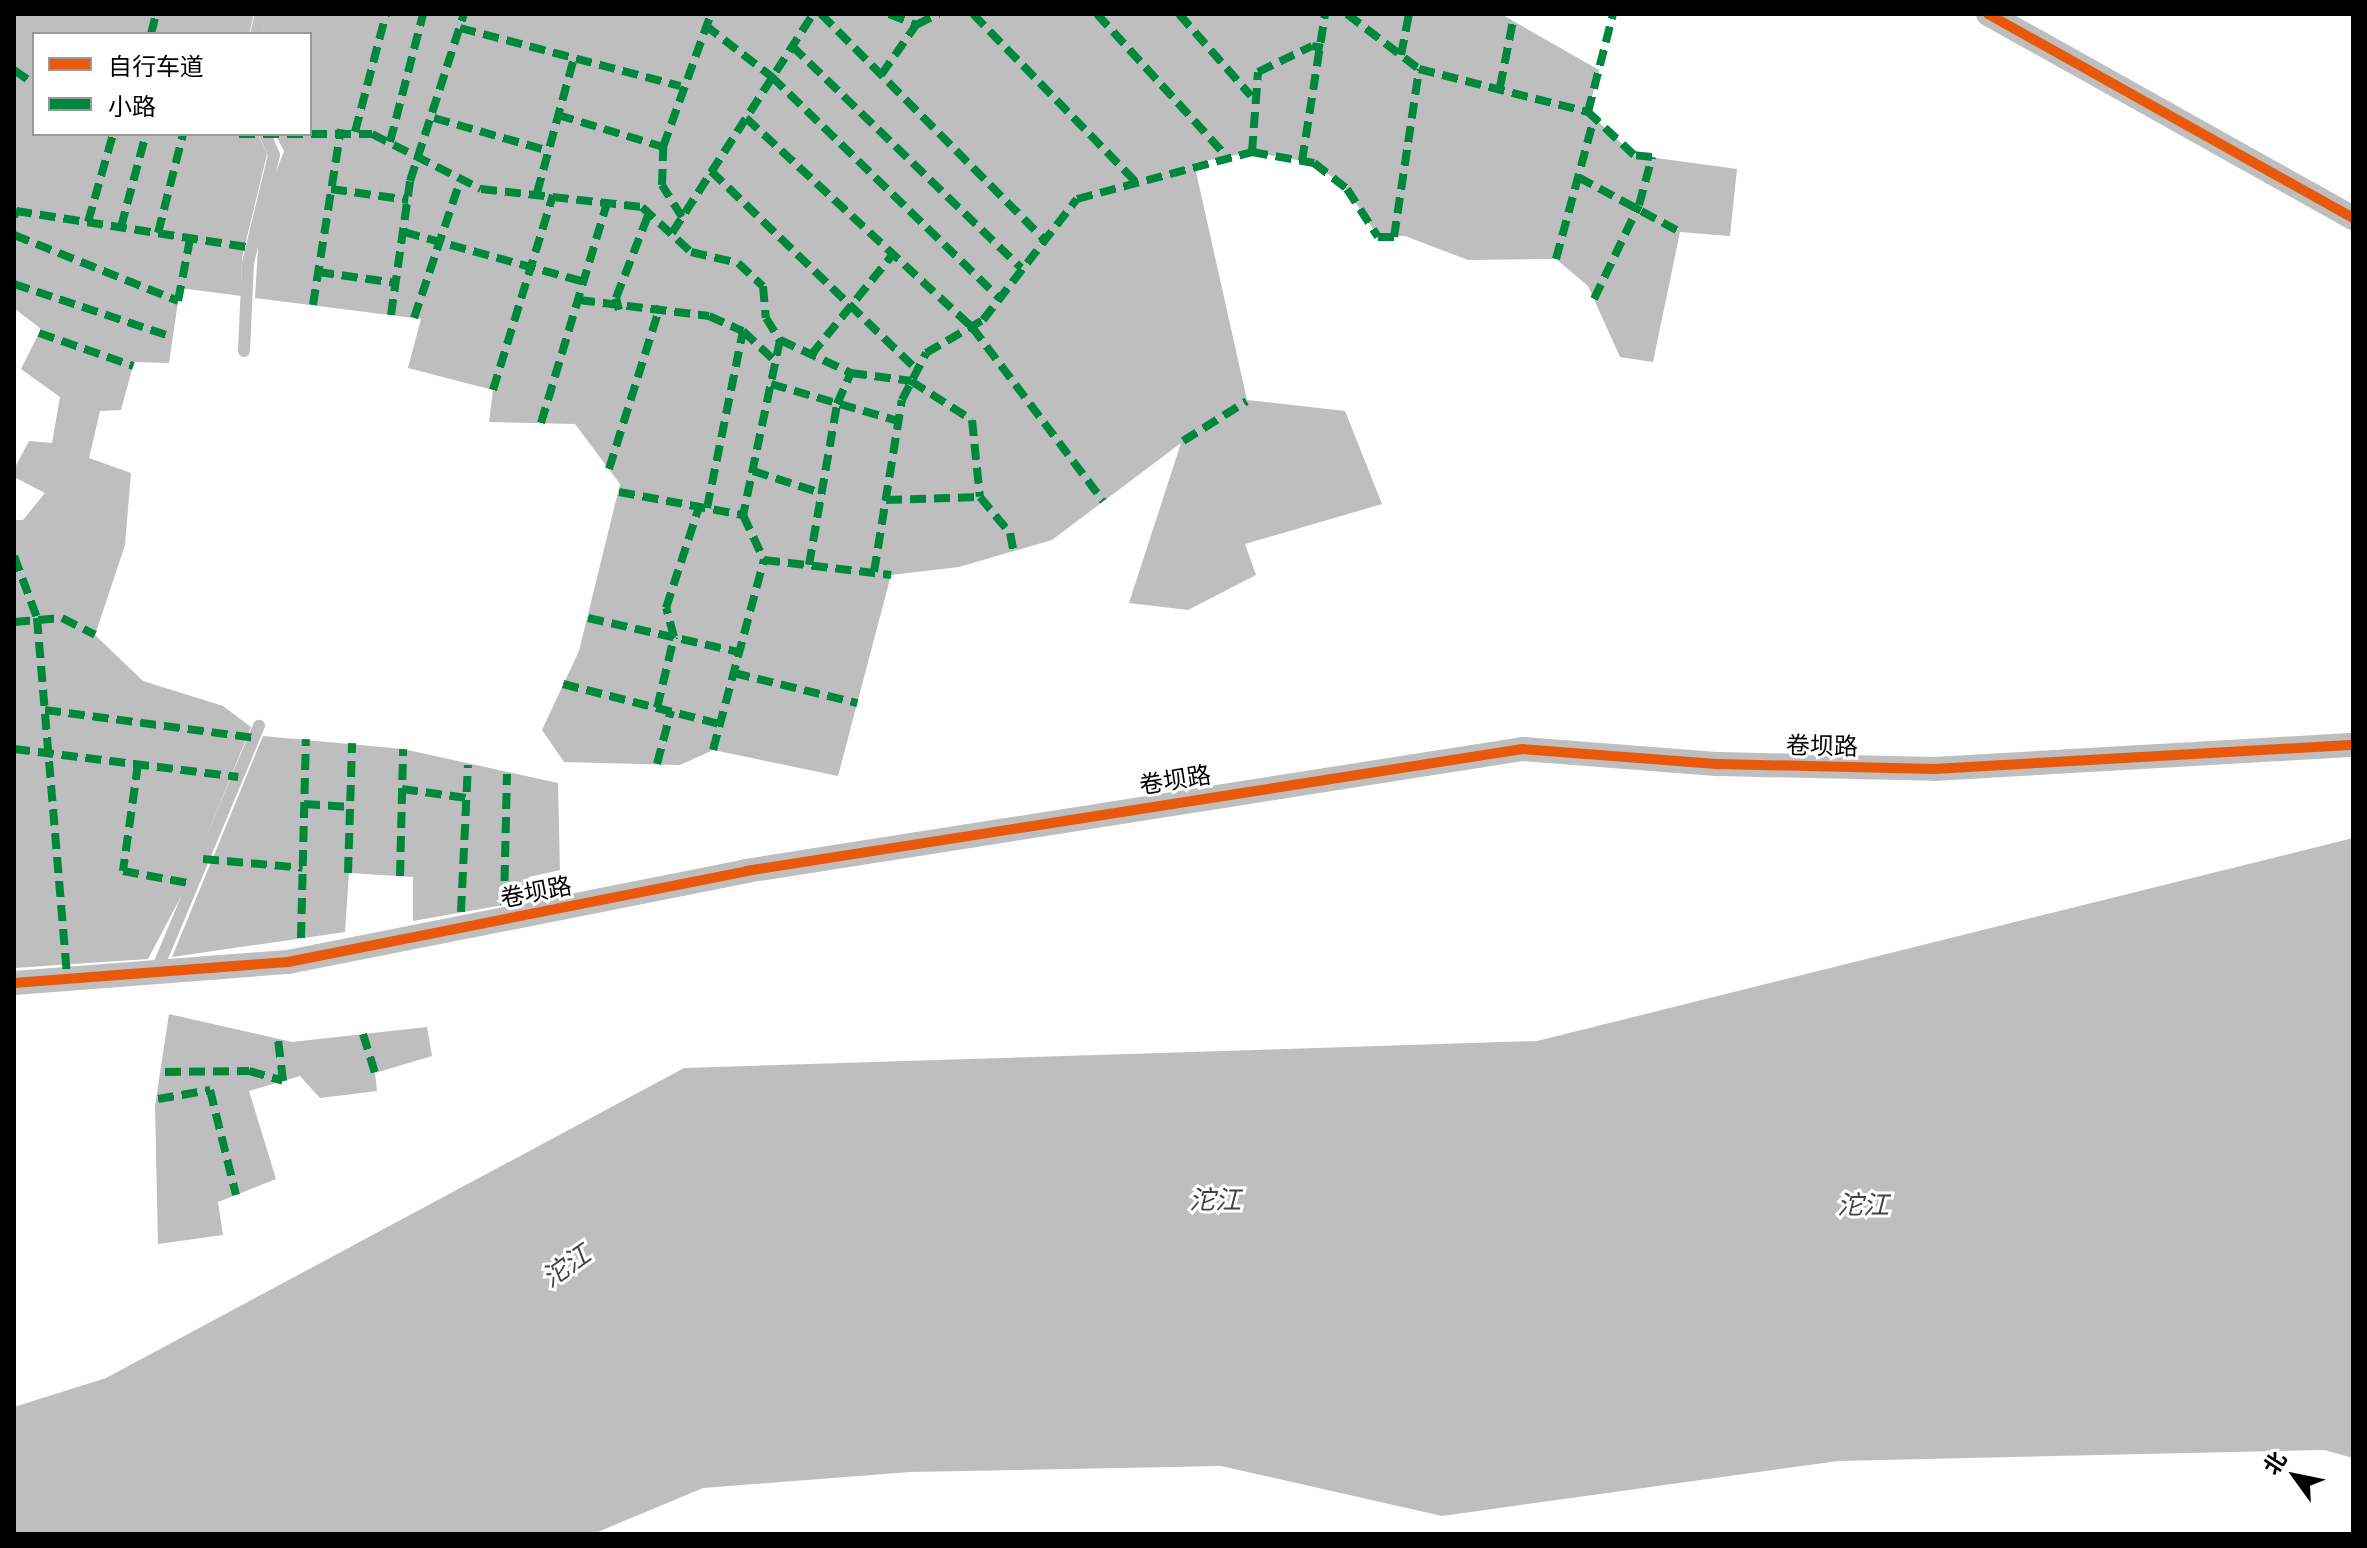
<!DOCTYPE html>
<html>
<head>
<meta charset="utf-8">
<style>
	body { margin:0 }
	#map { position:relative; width:2367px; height:1548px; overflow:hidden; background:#fff; font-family:"PT Sans Narrow","Noto Sans SC",sans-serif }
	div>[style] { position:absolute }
	.water>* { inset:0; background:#bebebe }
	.lane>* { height:12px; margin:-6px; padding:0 6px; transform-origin:6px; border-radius:6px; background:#bebebe }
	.street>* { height:24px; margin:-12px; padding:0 12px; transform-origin:12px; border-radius:12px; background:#bebebe }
	.quiet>* { height:8px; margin-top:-4px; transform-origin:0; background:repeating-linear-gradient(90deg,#00873e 0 16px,transparent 0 24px) }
	.cycleway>* { height:10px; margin:-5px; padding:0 5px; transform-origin:5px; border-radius:5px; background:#e8590c }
	span { translate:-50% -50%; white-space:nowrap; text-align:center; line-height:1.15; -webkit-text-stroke:6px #fff; paint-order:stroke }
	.street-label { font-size:24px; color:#000 }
	.water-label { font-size:26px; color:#434343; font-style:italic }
	.frame { position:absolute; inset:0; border:16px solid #000; pointer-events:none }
	.legend { position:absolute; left:32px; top:32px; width:280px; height:104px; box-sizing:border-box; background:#fff; border:2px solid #999; margin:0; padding:10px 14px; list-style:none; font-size:24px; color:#000 }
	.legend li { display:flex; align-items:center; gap:16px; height:40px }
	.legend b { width:40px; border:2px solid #999 }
	.north { position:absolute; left:2255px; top:1436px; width:80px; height:80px; -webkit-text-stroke:6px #fff; paint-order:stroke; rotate:303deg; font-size:22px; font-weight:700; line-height:32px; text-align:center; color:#000 }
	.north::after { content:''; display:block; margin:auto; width:28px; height:36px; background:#000; clip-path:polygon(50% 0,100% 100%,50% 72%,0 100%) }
</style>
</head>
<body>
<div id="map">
	<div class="water">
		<div style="clip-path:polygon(14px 14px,254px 14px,249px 34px,34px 34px,34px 134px,258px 134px,267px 154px,242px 258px,241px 296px,180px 288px,169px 363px,134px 362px,121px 410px,100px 411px,89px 458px,131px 473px,125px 545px,95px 635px,143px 681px,223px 706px,251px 727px,185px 889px,148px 959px,14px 968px,14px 520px,23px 520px,45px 493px,14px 477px,14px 469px,29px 441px,52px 443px,60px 397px,21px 369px,41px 329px,14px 308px)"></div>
		<div style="clip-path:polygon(267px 14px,1501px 14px,1599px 70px,1588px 112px,1634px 155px,1737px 169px,1730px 236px,1680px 232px,1653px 362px,1620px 357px,1588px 286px,1556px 259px,1468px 260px,1405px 236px,1378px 237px,1347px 189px,1314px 163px,1252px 152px,1194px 163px,1247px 400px,1345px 411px,1382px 504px,1245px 544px,1256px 575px,1188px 610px,1129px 603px,1181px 443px,1052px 540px,959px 567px,891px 575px,838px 776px,713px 750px,680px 765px,564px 762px,542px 730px,579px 651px,620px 484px,575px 424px,489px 422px,493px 390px,408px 368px,421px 319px,255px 298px,260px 214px,284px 151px,275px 134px,310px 134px,310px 34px,262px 34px)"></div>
		<div style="clip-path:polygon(263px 736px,403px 749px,558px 783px,560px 870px,529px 877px,531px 900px,413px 921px,413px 877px,349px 873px,345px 932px,172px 957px)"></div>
		<div style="clip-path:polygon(2353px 838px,2353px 1458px,2324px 1450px,1838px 1461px,1442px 1516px,1221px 1466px,910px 1472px,703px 1488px,593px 1534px,14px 1534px,14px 1407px,106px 1378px,684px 1068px,1537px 1041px)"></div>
		<div style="clip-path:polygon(169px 1014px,292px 1042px,427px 1027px,432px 1056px,375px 1073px,377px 1091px,320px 1098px,300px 1076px,249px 1091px,276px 1179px,218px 1202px,223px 1235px,158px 1244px,155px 1106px)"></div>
	</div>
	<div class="lane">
		<div style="left:256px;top:34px;width:21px;rotate:-76deg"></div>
		<div style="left:244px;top:351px;width:88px;rotate:-87.4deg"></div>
		<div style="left:248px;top:263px;width:111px;rotate:-76.5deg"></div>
		<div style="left:274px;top:155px;width:23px;rotate:-113deg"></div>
		<div style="left:156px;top:972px;width:267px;rotate:-67.3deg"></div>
	</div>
	<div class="street">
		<div style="left:1988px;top:14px;width:418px;rotate:29.2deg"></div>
		<div style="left:14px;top:983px;width:275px;rotate:-4.4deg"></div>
		<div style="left:288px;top:962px;width:467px;rotate:-11.2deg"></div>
		<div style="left:746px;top:871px;width:786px;rotate:-8.93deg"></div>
		<div style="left:1522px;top:749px;width:198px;rotate:4.4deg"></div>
		<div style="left:1719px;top:764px;width:215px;rotate:1.3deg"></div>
		<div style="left:1934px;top:769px;width:420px;rotate:-3.3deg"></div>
	</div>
	<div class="quiet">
		<div style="left:821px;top:14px;width:315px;rotate:45.3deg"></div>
		<div style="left:889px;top:14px;width:29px;rotate:22deg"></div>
		<div style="left:973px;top:14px;width:233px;rotate:45.9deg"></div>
		<div style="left:1097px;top:14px;width:193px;rotate:47.7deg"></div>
		<div style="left:1179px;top:14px;width:109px;rotate:48.7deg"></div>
		<div style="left:1347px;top:14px;width:91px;rotate:37.4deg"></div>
		<div style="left:1419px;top:69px;width:174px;rotate:14.3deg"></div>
		<div style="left:705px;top:25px;width:85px;rotate:37.8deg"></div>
		<div style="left:772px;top:77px;width:317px;rotate:44.2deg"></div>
		<div style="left:460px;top:28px;width:228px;rotate:14.8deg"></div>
		<div style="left:151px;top:34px;width:21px;rotate:-76deg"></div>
		<div style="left:792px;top:46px;width:319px;rotate:44.1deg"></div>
		<div style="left:1401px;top:55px;width:42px;rotate:-79deg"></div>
		<div style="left:14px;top:70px;width:24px;rotate:35deg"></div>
		<div style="left:881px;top:75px;width:61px;rotate:-55deg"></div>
		<div style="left:916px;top:25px;width:25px;rotate:-27deg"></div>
		<div style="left:1500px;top:87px;width:67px;rotate:-78.9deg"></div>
		<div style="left:558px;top:115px;width:110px;rotate:16.9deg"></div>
		<div style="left:434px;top:118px;width:120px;rotate:16deg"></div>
		<div style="left:746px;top:118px;width:308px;rotate:42.8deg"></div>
		<div style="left:972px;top:327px;width:218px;rotate:53deg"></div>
		<div style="left:355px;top:132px;width:122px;rotate:-75.3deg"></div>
		<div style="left:239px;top:134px;width:133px"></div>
		<div style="left:372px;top:134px;width:122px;rotate:26.8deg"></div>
		<div style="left:481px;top:189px;width:162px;rotate:6.4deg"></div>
		<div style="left:642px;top:207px;width:67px;rotate:42.6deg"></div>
		<div style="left:691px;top:252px;width:48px;rotate:13.2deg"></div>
		<div style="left:738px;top:263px;width:34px;rotate:43deg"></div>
		<div style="left:763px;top:286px;width:32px;rotate:85deg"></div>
		<div style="left:766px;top:318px;width:26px;rotate:58deg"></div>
		<div style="left:780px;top:340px;width:179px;rotate:101.9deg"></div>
		<div style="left:390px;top:142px;width:132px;rotate:-75.5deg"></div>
		<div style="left:1252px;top:152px;width:80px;rotate:-85.7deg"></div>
		<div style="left:1258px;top:72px;width:60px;rotate:-25.7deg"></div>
		<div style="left:1312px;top:46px;width:11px;rotate:10deg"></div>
		<div style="left:1302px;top:161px;width:149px;rotate:-81.1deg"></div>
		<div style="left:711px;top:171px;width:286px;rotate:44deg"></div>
		<div style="left:1578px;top:177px;width:116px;rotate:28.3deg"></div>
		<div style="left:331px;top:189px;width:78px;rotate:8.1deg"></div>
		<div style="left:537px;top:193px;width:140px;rotate:-74.7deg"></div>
		<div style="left:14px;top:217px;width:6px;rotate:-72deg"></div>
		<div style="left:16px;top:211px;width:238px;rotate:8.9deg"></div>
		<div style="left:682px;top:217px;width:38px;rotate:-122deg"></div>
		<div style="left:662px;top:185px;width:38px;rotate:-88deg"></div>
		<div style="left:663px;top:147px;width:141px;rotate:-70.2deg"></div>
		<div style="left:88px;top:222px;width:91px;rotate:-74.1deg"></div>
		<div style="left:121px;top:227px;width:96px;rotate:-75deg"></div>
		<div style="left:404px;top:232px;width:187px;rotate:15.5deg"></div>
		<div style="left:158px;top:233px;width:102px;rotate:-75.8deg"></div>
		<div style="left:672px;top:233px;width:260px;rotate:-57.2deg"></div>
		<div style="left:14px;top:235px;width:177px;rotate:21.9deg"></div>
		<div style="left:178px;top:301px;width:63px;rotate:-79deg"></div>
		<div style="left:1556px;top:259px;width:146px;rotate:-74.9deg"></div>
		<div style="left:318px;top:272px;width:79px;rotate:8deg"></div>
		<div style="left:14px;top:284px;width:167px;rotate:18.5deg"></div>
		<div style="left:1594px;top:299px;width:104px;rotate:-64.4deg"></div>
		<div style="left:1639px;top:205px;width:50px;rotate:-74.8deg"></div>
		<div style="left:1652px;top:157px;width:18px;rotate:-174deg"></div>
		<div style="left:1634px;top:155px;width:63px;rotate:-136.9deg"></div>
		<div style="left:1588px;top:112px;width:101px;rotate:-75.7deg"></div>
		<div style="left:579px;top:300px;width:131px;rotate:7deg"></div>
		<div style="left:709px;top:316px;width:37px;rotate:24deg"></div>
		<div style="left:743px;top:331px;width:45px;rotate:43.2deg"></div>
		<div style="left:313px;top:305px;width:178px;rotate:-81deg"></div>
		<div style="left:619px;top:310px;width:12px;rotate:-104deg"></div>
		<div style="left:616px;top:298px;width:91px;rotate:-68.8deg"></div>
		<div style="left:391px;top:315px;width:135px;rotate:-81.9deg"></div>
		<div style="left:410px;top:181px;width:176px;rotate:-72.1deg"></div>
		<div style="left:414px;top:318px;width:145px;rotate:-71.4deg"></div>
		<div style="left:39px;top:333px;width:100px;rotate:19.3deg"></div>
		<div style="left:780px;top:340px;width:78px;rotate:24.9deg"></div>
		<div style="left:851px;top:373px;width:61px;rotate:7.6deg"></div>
		<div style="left:911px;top:381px;width:72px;rotate:32.6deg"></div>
		<div style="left:972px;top:420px;width:77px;rotate:84.1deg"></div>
		<div style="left:980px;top:497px;width:47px;rotate:50.2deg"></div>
		<div style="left:1010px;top:533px;width:21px;rotate:79deg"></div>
		<div style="left:811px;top:355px;width:130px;rotate:-50.9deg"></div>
		<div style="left:771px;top:384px;width:132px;rotate:16.2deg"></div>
		<div style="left:493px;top:390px;width:204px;rotate:-72.9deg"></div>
		<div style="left:541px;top:423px;width:233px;rotate:-73.3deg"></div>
		<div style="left:1183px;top:441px;width:75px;rotate:-32deg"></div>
		<div style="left:609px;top:469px;width:171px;rotate:-72.6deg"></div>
		<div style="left:753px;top:471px;width:71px;rotate:17.9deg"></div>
		<div style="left:619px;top:492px;width:126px;rotate:10.5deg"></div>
		<div style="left:743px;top:515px;width:50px;rotate:65deg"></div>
		<div style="left:764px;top:560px;width:128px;rotate:6.7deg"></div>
		<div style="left:886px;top:500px;width:94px;rotate:-1.8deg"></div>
		<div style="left:707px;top:508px;width:181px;rotate:-78.5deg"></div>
		<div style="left:14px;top:556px;width:66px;rotate:69.6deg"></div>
		<div style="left:37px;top:618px;width:362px;rotate:85.2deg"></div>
		<div style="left:809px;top:565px;width:163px;rotate:-80.1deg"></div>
		<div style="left:837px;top:404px;width:34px;rotate:-66deg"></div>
		<div style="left:874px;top:572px;width:174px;rotate:-80.8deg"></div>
		<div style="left:902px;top:400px;width:53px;rotate:-62.9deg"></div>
		<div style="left:926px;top:353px;width:66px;rotate:-30.1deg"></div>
		<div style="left:983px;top:320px;width:153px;rotate:-52.2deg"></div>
		<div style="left:1077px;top:199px;width:181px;rotate:-15deg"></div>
		<div style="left:1252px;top:152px;width:63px;rotate:10.1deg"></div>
		<div style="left:1314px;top:163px;width:42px;rotate:38.2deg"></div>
		<div style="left:1347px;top:189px;width:57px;rotate:57.1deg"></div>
		<div style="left:1378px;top:237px;width:16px"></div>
		<div style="left:1394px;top:237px;width:170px;rotate:-81.5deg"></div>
		<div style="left:588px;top:618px;width:155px;rotate:12.7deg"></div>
		<div style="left:14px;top:622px;width:48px;rotate:-4.8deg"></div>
		<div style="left:62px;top:618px;width:37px;rotate:27deg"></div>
		<div style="left:734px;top:673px;width:127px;rotate:13.7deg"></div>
		<div style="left:563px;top:684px;width:162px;rotate:14.3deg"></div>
		<div style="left:657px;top:708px;width:73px;rotate:-76.5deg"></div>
		<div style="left:674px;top:637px;width:30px;rotate:-105deg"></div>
		<div style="left:666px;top:608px;width:106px;rotate:-71.9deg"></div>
		<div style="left:45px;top:710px;width:211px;rotate:7.6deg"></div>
		<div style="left:14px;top:749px;width:226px;rotate:7.1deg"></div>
		<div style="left:713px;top:750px;width:197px;rotate:-75deg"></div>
		<div style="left:138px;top:764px;width:108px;rotate:98deg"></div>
		<div style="left:123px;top:871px;width:71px;rotate:10.5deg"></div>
		<div style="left:657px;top:764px;width:55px;rotate:-75.2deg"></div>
		<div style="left:402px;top:789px;width:65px;rotate:8deg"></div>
		<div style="left:304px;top:804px;width:46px;rotate:3.7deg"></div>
		<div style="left:203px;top:859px;width:100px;rotate:5.1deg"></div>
		<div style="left:348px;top:873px;width:130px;rotate:-88.2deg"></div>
		<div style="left:400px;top:876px;width:127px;rotate:-88.6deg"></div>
		<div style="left:504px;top:905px;width:131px;rotate:-88.7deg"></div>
		<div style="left:461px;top:912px;width:147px;rotate:-87.3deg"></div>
		<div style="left:301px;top:938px;width:199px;rotate:-88.6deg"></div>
		<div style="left:363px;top:1034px;width:41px;rotate:72.9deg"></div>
		<div style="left:165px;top:1072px;width:84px;rotate:-0.7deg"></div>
		<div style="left:249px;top:1071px;width:35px;rotate:16deg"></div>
		<div style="left:283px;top:1081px;width:42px;rotate:-96.8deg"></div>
		<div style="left:158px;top:1099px;width:53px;rotate:-9.8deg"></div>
		<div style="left:210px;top:1090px;width:108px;rotate:76.1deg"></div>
	</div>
	<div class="cycleway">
		<div style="left:1988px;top:14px;width:418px;rotate:29.2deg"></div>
		<div style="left:14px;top:983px;width:275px;rotate:-4.4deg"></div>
		<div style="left:288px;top:962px;width:467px;rotate:-11.2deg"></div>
		<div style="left:746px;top:871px;width:786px;rotate:-8.93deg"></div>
		<div style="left:1522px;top:749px;width:198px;rotate:4.4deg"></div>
		<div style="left:1719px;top:764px;width:215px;rotate:1.3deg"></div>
		<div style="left:1934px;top:769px;width:420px;rotate:-3.3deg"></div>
	</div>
	<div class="street-label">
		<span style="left:1822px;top:746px;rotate:1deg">卷坝路</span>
		<span style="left:1175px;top:780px;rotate:-9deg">卷坝路</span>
		<span style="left:536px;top:892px;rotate:-11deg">卷坝路</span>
	</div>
	<div class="water-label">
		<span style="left:1215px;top:1200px">沱江</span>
		<span style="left:1863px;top:1205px">沱江</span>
		<span style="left:566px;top:1266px;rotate:-35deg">沱江</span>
	</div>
	<div class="frame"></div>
	<ul class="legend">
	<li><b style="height:10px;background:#e8590c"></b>自行车道</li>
	<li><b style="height:10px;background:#00873e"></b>小路</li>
	</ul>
	<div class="north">北</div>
</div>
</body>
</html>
